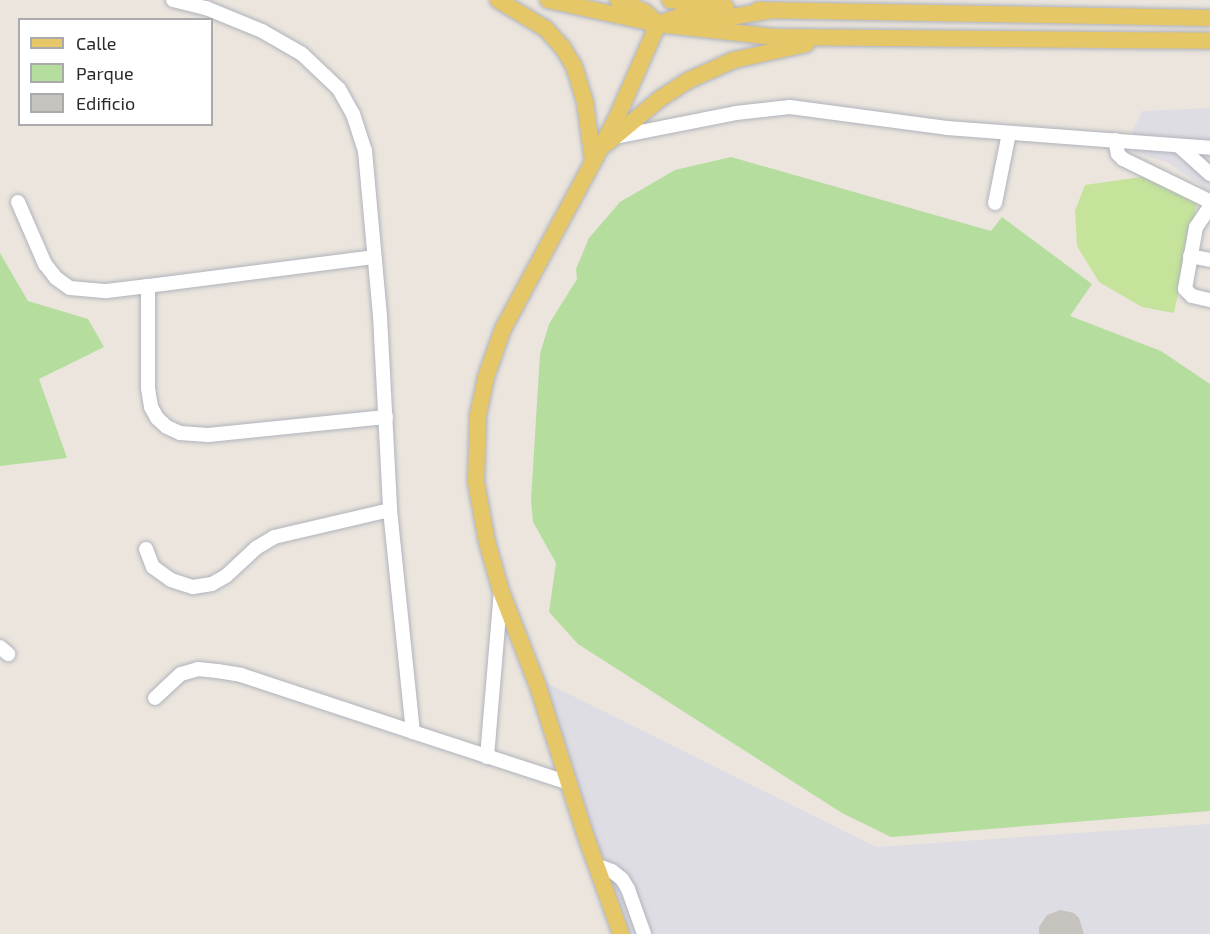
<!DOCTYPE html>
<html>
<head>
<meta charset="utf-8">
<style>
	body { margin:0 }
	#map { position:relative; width:1210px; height:934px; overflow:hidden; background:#ebe5dd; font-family:"Exo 2",sans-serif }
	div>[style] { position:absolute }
	.industrial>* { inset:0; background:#dfdde4 }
	.green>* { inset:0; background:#b4dd9e }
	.pitch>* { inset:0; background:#c5e39b }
	.building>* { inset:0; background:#c6c2bd }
	.roads { filter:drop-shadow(0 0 2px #b0b3bc) drop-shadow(0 0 2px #b0b3bc) }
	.minor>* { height:14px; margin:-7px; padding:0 7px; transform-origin:7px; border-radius:7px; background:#fff }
	.major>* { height:16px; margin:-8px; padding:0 8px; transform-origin:8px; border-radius:8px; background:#e5c768 }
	span { translate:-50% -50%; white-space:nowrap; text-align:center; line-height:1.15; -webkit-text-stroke:6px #fff; paint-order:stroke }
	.legend { position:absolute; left:18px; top:18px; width:195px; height:108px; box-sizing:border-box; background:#fff; border:2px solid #aaa; margin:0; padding:8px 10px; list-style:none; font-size:18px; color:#2a2a2a }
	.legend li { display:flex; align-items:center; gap:12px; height:30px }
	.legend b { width:30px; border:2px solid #aaa }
</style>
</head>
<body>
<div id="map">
	<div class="industrial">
		<div style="clip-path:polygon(1210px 108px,1210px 192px,1169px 163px,1134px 152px,1132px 132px,1142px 111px)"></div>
		<div style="clip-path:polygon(543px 681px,876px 847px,1210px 824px,1210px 934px,627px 934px)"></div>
	</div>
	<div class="green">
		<div style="clip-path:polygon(731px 157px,991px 231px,1002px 217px,1092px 284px,1070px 316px,1161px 351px,1210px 384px,1210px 811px,891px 837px,842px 813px,578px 644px,549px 612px,556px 563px,533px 522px,531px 500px,540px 354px,549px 324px,577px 279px,576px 269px,589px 238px,620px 202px,675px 170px)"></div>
		<div style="clip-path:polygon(0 253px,28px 301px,88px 319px,104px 347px,39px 379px,67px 458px,0 466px)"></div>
	</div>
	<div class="pitch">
		<div style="clip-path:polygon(1148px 176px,1197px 203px,1174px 313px,1142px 307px,1099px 282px,1077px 246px,1075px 211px,1085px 185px)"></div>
	</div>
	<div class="building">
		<div style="clip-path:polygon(1060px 910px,1074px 913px,1079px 918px,1084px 934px,1039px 934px,1039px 927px,1047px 915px)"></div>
	</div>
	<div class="roads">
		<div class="minor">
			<div style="left:173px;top:0;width:34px;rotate:14deg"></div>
			<div style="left:206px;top:8px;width:61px;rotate:22.3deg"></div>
			<div style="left:262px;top:31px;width:46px;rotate:29.9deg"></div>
			<div style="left:302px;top:54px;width:51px;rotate:43.4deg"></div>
			<div style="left:339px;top:89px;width:29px;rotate:61deg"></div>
			<div style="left:353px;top:114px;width:39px;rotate:72deg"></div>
			<div style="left:365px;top:151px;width:166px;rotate:84.8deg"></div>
			<div style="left:380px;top:316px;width:194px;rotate:87deg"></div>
			<div style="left:390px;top:510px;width:223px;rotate:84.1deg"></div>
			<div style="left:413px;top:732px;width:164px;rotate:18.1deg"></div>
			<div style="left:615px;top:137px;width:123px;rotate:-11.2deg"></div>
			<div style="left:736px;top:113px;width:54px;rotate:-6.3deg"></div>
			<div style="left:790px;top:107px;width:158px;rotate:7.6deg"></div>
			<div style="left:947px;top:128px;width:264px;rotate:4.3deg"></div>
			<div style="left:1115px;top:140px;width:14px;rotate:78deg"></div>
			<div style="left:1118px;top:154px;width:7px;rotate:45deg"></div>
			<div style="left:1123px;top:159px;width:96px;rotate:26deg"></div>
			<div style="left:1209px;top:201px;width:7px;rotate:90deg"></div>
			<div style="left:1209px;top:208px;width:23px;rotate:124deg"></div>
			<div style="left:1196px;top:227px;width:63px;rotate:100.1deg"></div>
			<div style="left:1185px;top:289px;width:10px;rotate:45deg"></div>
			<div style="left:1192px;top:296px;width:18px;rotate:13deg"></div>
			<div style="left:1179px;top:146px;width:42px;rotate:42.1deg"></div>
			<div style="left:18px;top:202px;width:68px;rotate:66.5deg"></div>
			<div style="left:45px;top:264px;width:18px;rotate:52deg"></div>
			<div style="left:56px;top:278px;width:17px;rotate:36deg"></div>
			<div style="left:70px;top:288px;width:37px;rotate:5deg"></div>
			<div style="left:107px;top:291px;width:41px;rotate:-7deg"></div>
			<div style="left:148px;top:286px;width:102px;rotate:90deg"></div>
			<div style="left:148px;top:388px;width:19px;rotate:81deg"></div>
			<div style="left:151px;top:407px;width:13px;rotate:61deg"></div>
			<div style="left:157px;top:418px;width:13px;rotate:42deg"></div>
			<div style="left:167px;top:427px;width:14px;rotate:25deg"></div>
			<div style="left:180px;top:433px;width:28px;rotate:4deg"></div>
			<div style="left:208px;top:435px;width:179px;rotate:-5.8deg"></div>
			<div style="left:995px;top:203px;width:71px;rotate:-78.7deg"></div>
			<div style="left:1190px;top:256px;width:20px;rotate:11deg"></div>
			<div style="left:148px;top:286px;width:228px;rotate:-7.3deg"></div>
			<div style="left:146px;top:549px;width:19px;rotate:69deg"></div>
			<div style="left:153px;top:567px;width:22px;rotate:36deg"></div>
			<div style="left:171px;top:580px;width:23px;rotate:18deg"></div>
			<div style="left:193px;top:587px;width:19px;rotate:-9deg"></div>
			<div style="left:212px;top:584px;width:16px;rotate:-30deg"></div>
			<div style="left:226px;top:576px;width:41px;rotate:-43deg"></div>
			<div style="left:256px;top:548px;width:21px;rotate:-31deg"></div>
			<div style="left:274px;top:537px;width:119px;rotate:-13.1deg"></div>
			<div style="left:0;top:647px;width:11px;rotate:41deg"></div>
			<div style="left:155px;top:698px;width:35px;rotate:-43deg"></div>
			<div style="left:181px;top:674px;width:18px;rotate:-16deg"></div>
			<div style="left:198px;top:669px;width:19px;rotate:6deg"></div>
			<div style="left:217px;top:671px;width:24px;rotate:9deg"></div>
			<div style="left:241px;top:675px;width:181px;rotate:18.3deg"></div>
			<div style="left:487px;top:757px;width:167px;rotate:-85.2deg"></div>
			<div style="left:596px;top:865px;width:17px;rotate:21deg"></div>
			<div style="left:612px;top:871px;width:13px;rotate:39deg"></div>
			<div style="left:622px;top:879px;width:12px;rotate:59deg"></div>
			<div style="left:628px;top:889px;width:48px;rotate:70.4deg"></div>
		</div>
		<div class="major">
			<div style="left:498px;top:0;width:56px;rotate:31.1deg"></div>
			<div style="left:546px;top:29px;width:25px;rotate:48deg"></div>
			<div style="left:563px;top:48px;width:21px;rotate:59deg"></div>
			<div style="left:574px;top:66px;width:38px;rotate:73deg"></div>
			<div style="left:585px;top:102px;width:60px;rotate:82.3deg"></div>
			<div style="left:548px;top:0;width:113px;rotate:12.3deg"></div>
			<div style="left:658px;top:24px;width:117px;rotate:6.4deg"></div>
			<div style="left:774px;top:37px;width:436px;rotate:0.5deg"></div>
			<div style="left:618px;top:0;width:30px;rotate:24deg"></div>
			<div style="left:645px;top:12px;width:11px;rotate:41deg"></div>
			<div style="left:670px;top:0;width:56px;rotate:7.1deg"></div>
			<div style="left:758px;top:10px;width:452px;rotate:1deg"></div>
			<div style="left:607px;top:143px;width:70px;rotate:-39.8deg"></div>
			<div style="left:661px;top:98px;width:31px;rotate:-33deg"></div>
			<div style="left:687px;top:81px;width:51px;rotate:-24.1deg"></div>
			<div style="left:734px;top:60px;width:74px;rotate:-12.5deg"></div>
			<div style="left:621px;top:934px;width:106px;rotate:-109.8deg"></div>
			<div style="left:585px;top:834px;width:157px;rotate:-107.7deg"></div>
			<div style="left:537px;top:684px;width:100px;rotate:-111.2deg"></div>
			<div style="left:501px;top:591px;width:51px;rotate:-105.9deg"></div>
			<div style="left:487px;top:542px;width:61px;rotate:-100.4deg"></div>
			<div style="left:476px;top:482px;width:67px;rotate:-88.3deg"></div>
			<div style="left:478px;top:415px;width:39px;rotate:-78deg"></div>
			<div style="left:486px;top:377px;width:51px;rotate:-70.5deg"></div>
			<div style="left:503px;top:329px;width:241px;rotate:-61.7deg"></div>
			<div style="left:617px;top:117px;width:102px;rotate:-66.2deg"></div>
			<div style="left:658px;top:24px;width:24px;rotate:-19deg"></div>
			<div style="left:681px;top:16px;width:49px;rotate:1.2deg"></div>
			<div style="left:730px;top:17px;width:39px;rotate:-9deg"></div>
		</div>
	</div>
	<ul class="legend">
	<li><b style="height:8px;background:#e5c768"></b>Calle</li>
	<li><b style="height:16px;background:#b4dd9e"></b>Parque</li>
	<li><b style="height:16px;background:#c6c2bd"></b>Edificio</li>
	</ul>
</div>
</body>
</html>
